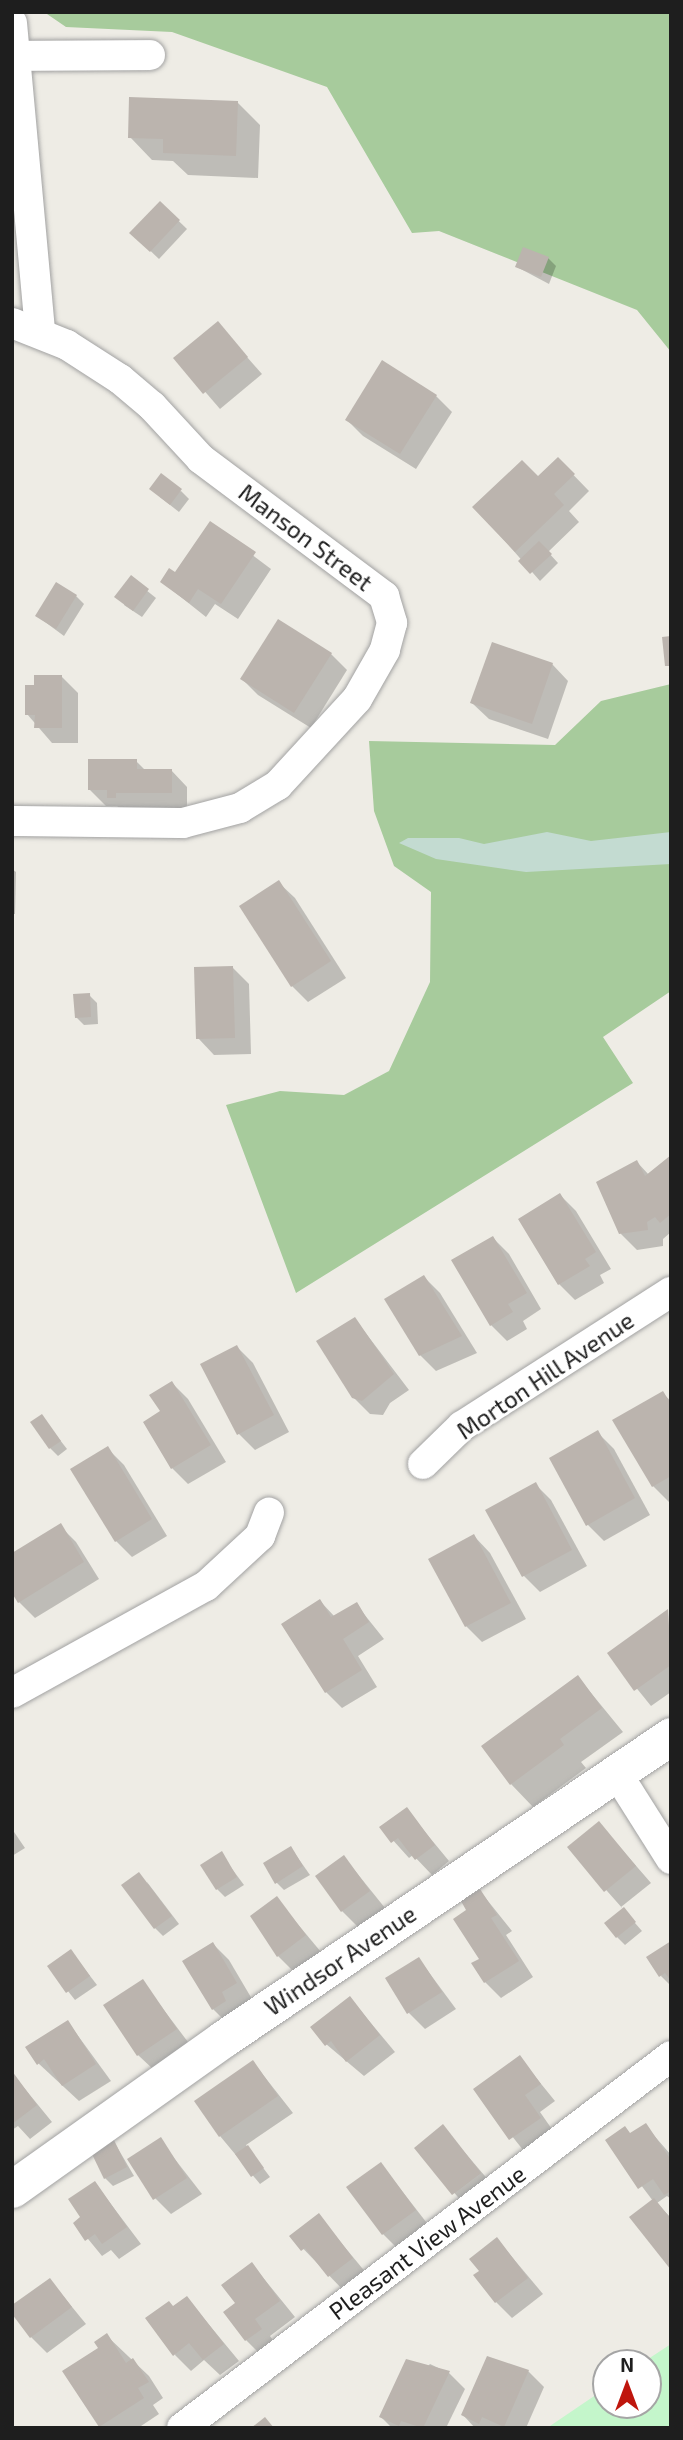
<!DOCTYPE html>
<html>
<head>
<meta charset="utf-8">
<style>
	body { margin:0 }
	#map { position:relative; width:683px; height:2440px; overflow:hidden; background:#eeece5; font-family:"Exo 2",sans-serif }
	div>[style] { position:absolute }
	.forest>* { inset:0; background:#a7cb9c }
	.wetland>* { inset:0; background:#c3dbd1 }
	.park>* { inset:0; background:#c4f6cb }
	.shadow>* { inset:0; background:#0003 }
	.building>* { inset:0; background:#bbb4ae }
	.roads { filter:drop-shadow(0 0 2px #a2a2a2) drop-shadow(0 0 2px #a2a2a2) }
	.minor>* { height:30px; margin:-15px; padding:0 15px; transform-origin:15px; border-radius:15px; background:#fff }
	.tertiary>* { height:37px; margin:-18.5px; padding:0 18.5px; transform-origin:18.5px; border-radius:18.5px; background:#fff }
	span { translate:-50% -50%; white-space:nowrap; text-align:center; line-height:1.15; -webkit-text-stroke:5px #fff; paint-order:stroke }
	.street-label { font-size:24px; color:#1e1e1e }
	.frame { position:absolute; inset:0; border:14px solid #1e1e1e; pointer-events:none }
	.north { position:absolute; left:592px; top:2349px; width:70px; height:70px; box-sizing:border-box; background:#fff; border:2px solid #a5a5a5; border-radius:50%; rotate:0deg; font-size:19px; font-weight:700; line-height:28px; text-align:center; color:#1e1e1e }
	.north::after { content:''; display:block; margin:auto; width:24px; height:32px; background:#bf160d; clip-path:polygon(50% 0,100% 100%,50% 72%,0 100%) }
</style>
</head>
<body>
<div id="map">
	<div class="forest">
		<div style="clip-path:polygon(671px 12px,671px 352px,637px 310px,439px 231px,412px 233px,327px 87px,172px 32px,66px 27px,47px 14px)"></div>
		<div style="clip-path:polygon(671px 684px,671px 991px,603px 1037px,633px 1083px,296px 1293px,226px 1105px,280px 1091px,344px 1095px,389px 1071px,430px 982px,431px 892px,394px 866px,374px 811px,369px 741px,555px 745px,601px 701px)"></div>
	</div>
	<div class="wetland">
		<div style="clip-path:polygon(547px 832px,591px 841px,671px 832px,671px 864px,526px 872px,436px 859px,399px 843px,408px 838px,459px 838px,484px 844px)"></div>
	</div>
	<div class="park">
		<div style="clip-path:polygon(671px 2344px,671px 2428px,547px 2428px,606px 2388px,606px 2405px,648px 2405px,648px 2363px,642px 2363px)"></div>
	</div>
	<div class="shadow">
		<div style="clip-path:polygon(237px 102px,260px 125px,258px 178px,188px 175px,173px 161px,152px 160px,130px 137px)"></div>
		<div style="clip-path:polygon(160px 203px,187px 229px,159px 259px,140px 241px)"></div>
		<div style="clip-path:polygon(548px 258px,556px 266px,549px 284px,517px 267px)"></div>
		<div style="clip-path:polygon(218px 324px,262px 374px,220px 409px,176px 358px)"></div>
		<div style="clip-path:polygon(436px 396px,452px 412px,416px 469px,363px 436px,347px 420px)"></div>
		<div style="clip-path:polygon(558px 459px,589px 491px,569px 511px,579px 522px,548px 552px,558px 563px,540px 581px,475px 507px,538px 478px)"></div>
		<div style="clip-path:polygon(181px 491px,189px 499px,179px 512px,160px 497px)"></div>
		<div style="clip-path:polygon(210px 523px,271px 569px,238px 619px,215px 604px,206px 617px,162px 582px,175px 575px)"></div>
		<div style="clip-path:polygon(131px 578px,156px 598px,142px 617px,124px 605px)"></div>
		<div style="clip-path:polygon(76px 596px,84px 604px,64px 636px,37px 616px)"></div>
		<div style="clip-path:polygon(331px 654px,347px 670px,311px 728px,258px 695px,242px 679px)"></div>
		<div style="clip-path:polygon(552px 664px,568px 681px,548px 739px,489px 719px,472px 703px)"></div>
		<div style="clip-path:polygon(62px 677px,78px 693px,78px 743px,52px 743px,27px 714px)"></div>
		<div style="clip-path:polygon(136px 761px,145px 770px,171px 770px,187px 787px,187px 808px,125px 813px,117px 806px,106px 806px,90px 790px)"></div>
		<div style="clip-path:polygon(12px 869px,16px 872px,15px 914px,12px 914px)"></div>
		<div style="clip-path:polygon(278px 882px,295px 898px,346px 978px,308px 1002px,292px 986px)"></div>
		<div style="clip-path:polygon(233px 968px,249px 984px,251px 1054px,214px 1055px,198px 1038px)"></div>
		<div style="clip-path:polygon(89px 995px,97px 1003px,98px 1024px,84px 1025px,76px 1017px)"></div>
		<div style="clip-path:polygon(671px 1159px,671px 1232px,663px 1239px,663px 1246px,637px 1250px,621px 1234px,637px 1162px,649px 1175px)"></div>
		<div style="clip-path:polygon(560px 1195px,576px 1211px,611px 1269px,600px 1275px,604px 1283px,575px 1300px,559px 1284px)"></div>
		<div style="clip-path:polygon(493px 1238px,509px 1254px,541px 1309px,523px 1321px,527px 1329px,507px 1341px,491px 1325px)"></div>
		<div style="clip-path:polygon(424px 1277px,440px 1293px,477px 1353px,436px 1371px,420px 1355px)"></div>
		<div style="clip-path:polygon(355px 1319px,409px 1390px,390px 1403px,383px 1415px,370px 1414px,353px 1397px)"></div>
		<div style="clip-path:polygon(237px 1347px,253px 1363px,289px 1432px,255px 1450px,239px 1434px)"></div>
		<div style="clip-path:polygon(172px 1383px,188px 1399px,226px 1462px,188px 1484px,172px 1468px,162px 1412px)"></div>
		<div style="clip-path:polygon(662px 1393px,671px 1401px,669px 1502px,653px 1486px)"></div>
		<div style="clip-path:polygon(42px 1417px,67px 1449px,58px 1456px,50px 1448px)"></div>
		<div style="clip-path:polygon(598px 1433px,614px 1449px,650px 1515px,604px 1541px,588px 1525px)"></div>
		<div style="clip-path:polygon(108px 1449px,124px 1465px,167px 1536px,132px 1557px,116px 1541px)"></div>
		<div style="clip-path:polygon(535px 1484px,551px 1500px,587px 1566px,540px 1592px,524px 1576px)"></div>
		<div style="clip-path:polygon(60px 1526px,76px 1542px,99px 1579px,35px 1618px,19px 1602px)"></div>
		<div style="clip-path:polygon(474px 1536px,490px 1553px,526px 1619px,482px 1642px,466px 1626px)"></div>
		<div style="clip-path:polygon(320px 1601px,335px 1617px,356px 1604px,384px 1639px,358px 1656px,377px 1687px,342px 1708px,326px 1692px)"></div>
		<div style="clip-path:polygon(668px 1611px,671px 1692px,651px 1706px,609px 1654px)"></div>
		<div style="clip-path:polygon(578px 1677px,623px 1732px,581px 1762px,586px 1768px,533px 1807px,511px 1784px)"></div>
		<div style="clip-path:polygon(407px 1810px,449px 1861px,432px 1875px,413px 1855px,409px 1858px,382px 1828px)"></div>
		<div style="clip-path:polygon(599px 1823px,651px 1883px,621px 1907px,642px 1931px,625px 1945px,617px 1937px,623px 1909px,569px 1848px)"></div>
		<div style="clip-path:polygon(12px 1829px,25px 1848px,12px 1856px)"></div>
		<div style="clip-path:polygon(291px 1848px,310px 1875px,284px 1890px,276px 1882px)"></div>
		<div style="clip-path:polygon(221px 1854px,244px 1885px,225px 1897px,217px 1889px)"></div>
		<div style="clip-path:polygon(344px 1857px,385px 1908px,358px 1927px,342px 1911px)"></div>
		<div style="clip-path:polygon(147px 1882px,179px 1924px,163px 1936px,155px 1928px)"></div>
		<div style="clip-path:polygon(480px 1891px,512px 1931px,506px 1935px,533px 1977px,501px 1998px,485px 1982px,469px 1911px)"></div>
		<div style="clip-path:polygon(276px 1898px,321px 1952px,294px 1972px,278px 1956px)"></div>
		<div style="clip-path:polygon(671px 1943px,671px 1986px,661px 1976px)"></div>
		<div style="clip-path:polygon(213px 1944px,229px 1960px,252px 1999px,229px 2025px,213px 2009px)"></div>
		<div style="clip-path:polygon(71px 1951px,97px 1985px,75px 2000px,49px 1967px)"></div>
		<div style="clip-path:polygon(419px 1959px,456px 2009px,425px 2029px,409px 2013px)"></div>
		<div style="clip-path:polygon(142px 1981px,191px 2046px,155px 2071px,138px 2055px)"></div>
		<div style="clip-path:polygon(350px 1998px,395px 2052px,364px 2076px,326px 2044px)"></div>
		<div style="clip-path:polygon(68px 2022px,111px 2081px,79px 2101px,38px 2063px)"></div>
		<div style="clip-path:polygon(520px 2058px,555px 2101px,540px 2112px,556px 2135px,527px 2155px,475px 2089px)"></div>
		<div style="clip-path:polygon(253px 2062px,293px 2113px,246px 2145px,270px 2177px,260px 2184px,220px 2136px)"></div>
		<div style="clip-path:polygon(12px 2073px,52px 2122px,30px 2139px,18px 2126px,12px 2130px)"></div>
		<div style="clip-path:polygon(645px 2125px,671px 2155px,671px 2199px,667px 2196px,657px 2203px,671px 2218px,671px 2268px,653px 2201px,607px 2140px,631px 2135px)"></div>
		<div style="clip-path:polygon(443px 2127px,496px 2189px,469px 2210px,416px 2148px)"></div>
		<div style="clip-path:polygon(113px 2140px,134px 2176px,113px 2186px,105px 2178px)"></div>
		<div style="clip-path:polygon(160px 2140px,202px 2194px,171px 2214px,155px 2198px)"></div>
		<div style="clip-path:polygon(381px 2164px,430px 2227px,399px 2250px,383px 2234px)"></div>
		<div style="clip-path:polygon(95px 2183px,141px 2244px,119px 2259px,111px 2250px,102px 2256px,75px 2223px,83px 2218px)"></div>
		<div style="clip-path:polygon(319px 2216px,367px 2274px,345px 2292px,292px 2237px)"></div>
		<div style="clip-path:polygon(497px 2239px,543px 2294px,512px 2318px,496px 2302px,481px 2272px)"></div>
		<div style="clip-path:polygon(252px 2264px,295px 2317px,270px 2336px,277px 2346px,262px 2356px,246px 2340px)"></div>
		<div style="clip-path:polygon(50px 2280px,86px 2324px,47px 2353px,31px 2337px)"></div>
		<div style="clip-path:polygon(187px 2298px,239px 2361px,220px 2375px,204px 2360px,191px 2371px,175px 2355px)"></div>
		<div style="clip-path:polygon(107px 2336px,149px 2376px,163px 2398px,153px 2405px,159px 2414px,138px 2428px,100px 2426px,100px 2348px)"></div>
		<div style="clip-path:polygon(430px 2364px,449px 2373px,465px 2389px,446px 2428px,392px 2428px,381px 2417px)"></div>
		<div style="clip-path:polygon(528px 2371px,544px 2387px,526px 2428px,475px 2428px,463px 2415px)"></div>
	</div>
	<div class="building">
		<div style="clip-path:polygon(129px 97px,238px 101px,236px 156px,163px 153px,163px 139px,128px 138px)"></div>
		<div style="clip-path:polygon(160px 201px,180px 220px,150px 252px,129px 233px)"></div>
		<div style="clip-path:polygon(523px 247px,549px 257px,541px 277px,515px 267px)"></div>
		<div style="clip-path:polygon(218px 321px,248px 357px,203px 394px,173px 358px)"></div>
		<div style="clip-path:polygon(382px 360px,437px 395px,400px 454px,345px 420px)"></div>
		<div style="clip-path:polygon(558px 457px,575px 474px,554px 494px,564px 505px,515px 552px,472px 507px,522px 460px,538px 476px)"></div>
		<div style="clip-path:polygon(161px 473px,182px 489px,170px 505px,149px 489px)"></div>
		<div style="clip-path:polygon(210px 521px,256px 552px,221px 604px,198px 589px,189px 603px,160px 582px,169px 568px,175px 572px)"></div>
		<div style="clip-path:polygon(539px 541px,552px 554px,530px 574px,518px 561px)"></div>
		<div style="clip-path:polygon(131px 575px,149px 589px,133px 611px,114px 597px)"></div>
		<div style="clip-path:polygon(56px 582px,77px 595px,56px 629px,35px 616px)"></div>
		<div style="clip-path:polygon(278px 619px,332px 653px,294px 713px,240px 679px)"></div>
		<div style="clip-path:polygon(671px 636px,671px 666px,665px 666px,662px 637px)"></div>
		<div style="clip-path:polygon(492px 642px,553px 663px,532px 724px,470px 703px)"></div>
		<div style="clip-path:polygon(34px 675px,62px 675px,62px 728px,34px 728px,35px 715px,25px 715px,25px 685px,34px 685px)"></div>
		<div style="clip-path:polygon(88px 759px,137px 759px,137px 769px,172px 769px,172px 793px,116px 793px,116px 798px,107px 798px,107px 790px,88px 790px)"></div>
		<div style="clip-path:polygon(279px 880px,331px 961px,291px 987px,239px 906px)"></div>
		<div style="clip-path:polygon(233px 966px,235px 1038px,196px 1039px,194px 967px)"></div>
		<div style="clip-path:polygon(90px 993px,91px 1017px,75px 1018px,73px 994px)"></div>
		<div style="clip-path:polygon(671px 1155px,671px 1214px,660px 1223px,655px 1217px,647px 1222px,648px 1230px,619px 1234px,596px 1182px,637px 1160px,645px 1176px)"></div>
		<div style="clip-path:polygon(560px 1193px,596px 1252px,585px 1259px,590px 1266px,558px 1285px,518px 1219px)"></div>
		<div style="clip-path:polygon(493px 1236px,527px 1293px,508px 1304px,513px 1312px,490px 1326px,451px 1260px)"></div>
		<div style="clip-path:polygon(424px 1275px,462px 1336px,419px 1356px,384px 1299px)"></div>
		<div style="clip-path:polygon(355px 1317px,394px 1374px,362px 1401px,352px 1398px,316px 1341px)"></div>
		<div style="clip-path:polygon(237px 1345px,274px 1415px,237px 1435px,200px 1364px)"></div>
		<div style="clip-path:polygon(172px 1381px,211px 1445px,171px 1469px,143px 1422px,160px 1411px,149px 1395px)"></div>
		<div style="clip-path:polygon(663px 1391px,671px 1404px,671px 1476px,652px 1487px,612px 1420px)"></div>
		<div style="clip-path:polygon(42px 1414px,61px 1441px,49px 1449px,30px 1422px)"></div>
		<div style="clip-path:polygon(598px 1430px,635px 1498px,586px 1526px,549px 1458px)"></div>
		<div style="clip-path:polygon(108px 1446px,152px 1519px,115px 1542px,70px 1469px)"></div>
		<div style="clip-path:polygon(536px 1482px,572px 1550px,522px 1577px,485px 1510px)"></div>
		<div style="clip-path:polygon(61px 1523px,84px 1562px,18px 1603px,12px 1593px,12px 1553px)"></div>
		<div style="clip-path:polygon(474px 1534px,511px 1603px,465px 1627px,428px 1559px)"></div>
		<div style="clip-path:polygon(320px 1599px,331px 1617px,357px 1602px,369px 1622px,343px 1639px,362px 1670px,325px 1693px,281px 1624px)"></div>
		<div style="clip-path:polygon(668px 1609px,671px 1665px,634px 1691px,607px 1653px)"></div>
		<div style="clip-path:polygon(578px 1675px,602px 1708px,560px 1739px,564px 1745px,510px 1785px,481px 1746px)"></div>
		<div style="clip-path:polygon(407px 1807px,435px 1845px,415px 1860px,398px 1838px,391px 1843px,379px 1827px)"></div>
		<div style="clip-path:polygon(599px 1821px,636px 1866px,604px 1892px,567px 1847px)"></div>
		<div style="clip-path:polygon(291px 1846px,303px 1866px,275px 1884px,263px 1863px)"></div>
		<div style="clip-path:polygon(222px 1851px,237px 1877px,216px 1890px,200px 1865px)"></div>
		<div style="clip-path:polygon(344px 1855px,370px 1891px,341px 1912px,315px 1876px)"></div>
		<div style="clip-path:polygon(139px 1872px,172px 1916px,154px 1929px,121px 1885px)"></div>
		<div style="clip-path:polygon(480px 1889px,497px 1915px,491px 1918px,519px 1961px,484px 1983px,471px 1963px,479px 1959px,453px 1919px,466px 1910px,461px 1901px)"></div>
		<div style="clip-path:polygon(277px 1896px,306px 1935px,277px 1957px,250px 1916px)"></div>
		<div style="clip-path:polygon(624px 1907px,636px 1922px,616px 1938px,604px 1923px)"></div>
		<div style="clip-path:polygon(671px 1941px,671px 1981px,665px 1973px,659px 1977px,646px 1957px)"></div>
		<div style="clip-path:polygon(213px 1942px,237px 1983px,222px 1992px,226px 2001px,212px 2010px,182px 1961px)"></div>
		<div style="clip-path:polygon(71px 1949px,90px 1976px,66px 1993px,47px 1966px)"></div>
		<div style="clip-path:polygon(419px 1957px,442px 1992px,407px 2014px,385px 1978px)"></div>
		<div style="clip-path:polygon(143px 1979px,177px 2029px,137px 2056px,103px 2005px)"></div>
		<div style="clip-path:polygon(350px 1996px,380px 2035px,346px 2062px,331px 2041px,325px 2046px,310px 2027px)"></div>
		<div style="clip-path:polygon(68px 2020px,96px 2064px,62px 2086px,44px 2059px,37px 2065px,25px 2047px)"></div>
		<div style="clip-path:polygon(520px 2055px,541px 2084px,525px 2095px,541px 2118px,509px 2140px,473px 2089px)"></div>
		<div style="clip-path:polygon(253px 2060px,278px 2096px,219px 2137px,194px 2101px)"></div>
		<div style="clip-path:polygon(12px 2071px,37px 2105px,12px 2124px)"></div>
		<div style="clip-path:polygon(646px 2123px,671px 2160px,671px 2191px,664px 2195px,653px 2179px,638px 2189px,605px 2140px,625px 2126px,630px 2133px)"></div>
		<div style="clip-path:polygon(443px 2124px,481px 2173px,452px 2195px,414px 2148px)"></div>
		<div style="clip-path:polygon(161px 2137px,187px 2178px,153px 2200px,127px 2159px)"></div>
		<div style="clip-path:polygon(113px 2138px,127px 2167px,104px 2179px,90px 2150px)"></div>
		<div style="clip-path:polygon(248px 2145px,264px 2168px,251px 2177px,235px 2154px)"></div>
		<div style="clip-path:polygon(381px 2162px,416px 2210px,382px 2235px,346px 2187px)"></div>
		<div style="clip-path:polygon(95px 2181px,127px 2227px,102px 2244px,95px 2234px,85px 2241px,73px 2223px,80px 2217px,68px 2199px)"></div>
		<div style="clip-path:polygon(654px 2198px,671px 2219px,671px 2270px,629px 2217px)"></div>
		<div style="clip-path:polygon(319px 2213px,353px 2258px,328px 2277px,305px 2248px,301px 2251px,289px 2236px)"></div>
		<div style="clip-path:polygon(497px 2237px,528px 2278px,495px 2303px,473px 2275px,479px 2271px,469px 2259px)"></div>
		<div style="clip-path:polygon(252px 2262px,280px 2301px,255px 2319px,262px 2329px,245px 2341px,223px 2312px,235px 2303px,221px 2285px)"></div>
		<div style="clip-path:polygon(50px 2278px,72px 2307px,30px 2338px,12px 2314px,12px 2305px)"></div>
		<div style="clip-path:polygon(187px 2296px,224px 2344px,203px 2360px,189px 2343px,173px 2356px,145px 2318px,169px 2301px,173px 2306px)"></div>
		<div style="clip-path:polygon(107px 2333px,126px 2363px,133px 2358px,149px 2382px,138px 2388px,144px 2398px,99px 2427px,62px 2371px,98px 2348px,94px 2342px)"></div>
		<div style="clip-path:polygon(487px 2356px,529px 2370px,504px 2427px,482px 2417px,479px 2424px,461px 2415px)"></div>
		<div style="clip-path:polygon(406px 2359px,450px 2371px,423px 2428px,401px 2421px,399px 2426px,379px 2417px)"></div>
		<div style="clip-path:polygon(265px 2417px,274px 2428px,251px 2428px)"></div>
	</div>
	<div class="roads">
		<div class="minor">
			<div style="left:12px;top:23px;width:310px;rotate:84.8deg"></div>
			<div style="left:14px;top:56px;width:136px;rotate:-0.4deg"></div>
			<div style="left:12px;top:323px;width:59px;rotate:21.8deg"></div>
			<div style="left:67px;top:345px;width:63px;rotate:32.7deg"></div>
			<div style="left:120px;top:379px;width:42px;rotate:40.2deg"></div>
			<div style="left:152px;top:406px;width:72px;rotate:47.2deg"></div>
			<div style="left:201px;top:459px;width:229px;rotate:36.8deg"></div>
			<div style="left:384px;top:596px;width:28px;rotate:73deg"></div>
			<div style="left:392px;top:623px;width:28px;rotate:105deg"></div>
			<div style="left:385px;top:650px;width:56px;rotate:119.7deg"></div>
			<div style="left:357px;top:699px;width:117px;rotate:132.6deg"></div>
			<div style="left:278px;top:785px;width:44px;rotate:148.8deg"></div>
			<div style="left:240px;top:808px;width:59px;rotate:165.3deg"></div>
			<div style="left:183px;top:823px;width:171px;rotate:-179.3deg"></div>
			<div style="left:423px;top:1464px;width:54px;rotate:-44.3deg"></div>
			<div style="left:462px;top:1426px;width:248px;rotate:-32.7deg"></div>
			<div style="left:12px;top:1693px;width:222px;rotate:-28.9deg"></div>
			<div style="left:206px;top:1586px;width:74px;rotate:-42.8deg"></div>
			<div style="left:260px;top:1536px;width:25px;rotate:-69deg"></div>
			<div style="left:616px;top:1772px;width:103px;rotate:57.7deg"></div>
			<div style="left:182px;top:2428px;width:614px;rotate:-37.26deg"></div>
		</div>
		<div class="tertiary">
			<div style="left:12px;top:2189px;width:259px;rotate:-35.4deg"></div>
			<div style="left:223px;top:2039px;width:541px;rotate:-34.07deg"></div>
		</div>
	</div>
	<div class="street-label">
		<span style="left:306px;top:537px;rotate:37deg">Manson Street</span>
		<span style="left:545px;top:1375px;rotate:-34deg">Morton Hill Avenue</span>
		<span style="left:340px;top:1960px;rotate:-34deg">Windsor Avenue</span>
		<span style="left:427px;top:2242px;rotate:-37deg">Pleasant View Avenue</span>
	</div>
	<div class="frame"></div>
	<div class="north">N</div>
</div>
</body>
</html>
